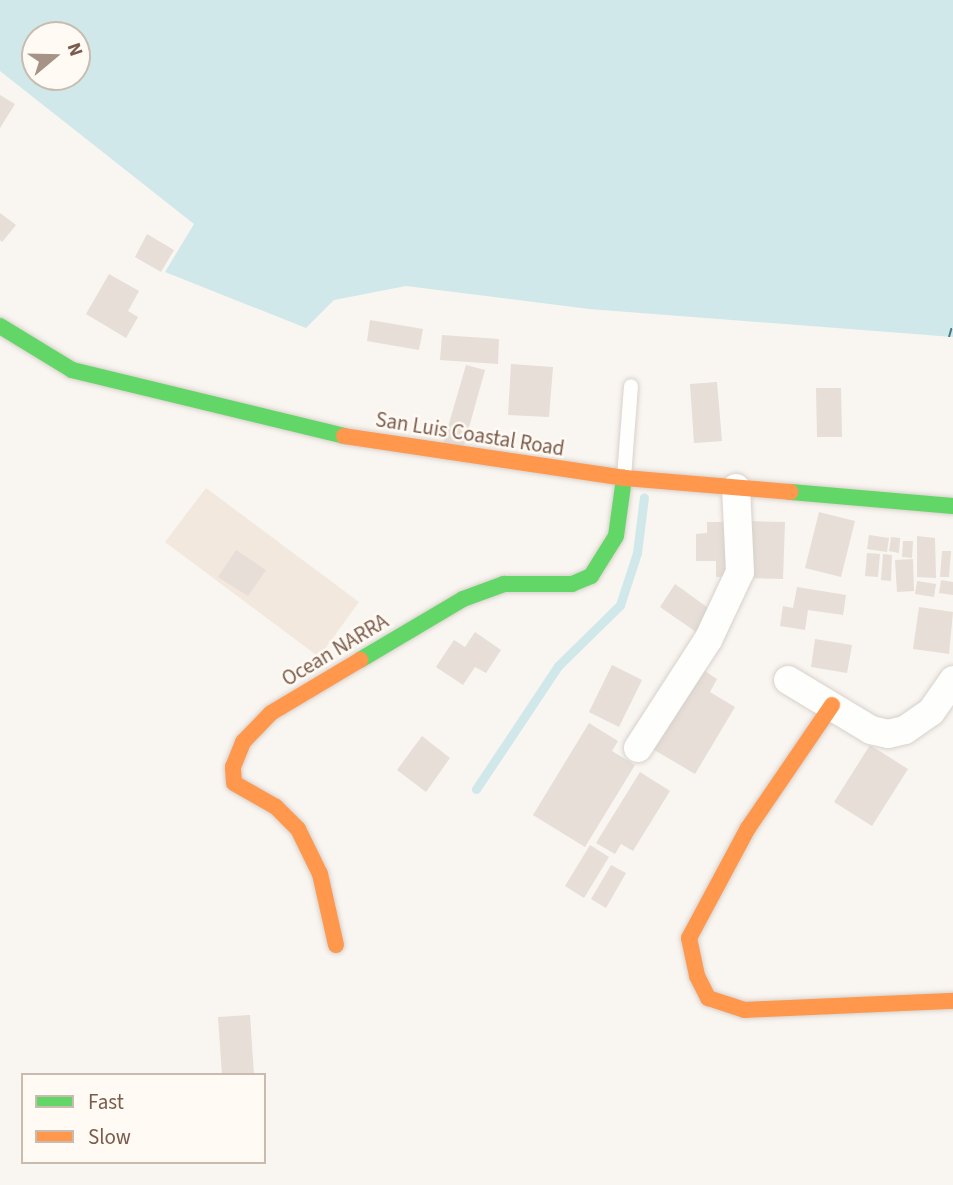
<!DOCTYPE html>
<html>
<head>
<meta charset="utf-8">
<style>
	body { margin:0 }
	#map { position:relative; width:953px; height:1185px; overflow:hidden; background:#f9f5f0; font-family:"Source Sans 3",sans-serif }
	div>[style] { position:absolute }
	.residential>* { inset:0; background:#f2e8de }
	.water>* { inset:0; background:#d0e8ea }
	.stream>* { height:9px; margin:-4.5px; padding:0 4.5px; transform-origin:4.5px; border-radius:4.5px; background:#d0e8ea }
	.ferry>* { height:2px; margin-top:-1px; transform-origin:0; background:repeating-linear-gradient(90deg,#437c86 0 9px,transparent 0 16px) }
	.building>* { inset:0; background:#e6ded7 }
	.roads { filter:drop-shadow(0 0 2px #d7d1cb) drop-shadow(0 0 2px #d7d1cb) }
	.lane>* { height:14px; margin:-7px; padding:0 7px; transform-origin:7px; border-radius:7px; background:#fefefd }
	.street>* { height:28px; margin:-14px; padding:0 14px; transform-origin:14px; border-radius:14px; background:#fefefd }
	.fast>* { height:16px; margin:-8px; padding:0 8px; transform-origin:8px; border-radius:8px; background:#63d668 }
	.slow>* { height:16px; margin:-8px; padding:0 8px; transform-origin:8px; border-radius:8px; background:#ff974d }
	span { translate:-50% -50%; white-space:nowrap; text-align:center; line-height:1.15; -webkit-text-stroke:5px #fffaf3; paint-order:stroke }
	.street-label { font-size:21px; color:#7a5c4d }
	.legend { position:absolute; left:21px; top:1073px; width:245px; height:91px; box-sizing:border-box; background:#fffaf3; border:2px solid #cabbb1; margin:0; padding:9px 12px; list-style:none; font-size:21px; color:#7a5c4d }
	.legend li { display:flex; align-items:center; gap:14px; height:35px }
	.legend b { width:35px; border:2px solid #cabbb1 }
	.north { position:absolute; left:21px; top:21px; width:70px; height:70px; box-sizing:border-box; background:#fffaf3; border:2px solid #cabbb1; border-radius:50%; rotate:71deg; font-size:19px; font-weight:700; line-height:28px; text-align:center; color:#7a5c4d }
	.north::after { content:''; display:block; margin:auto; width:24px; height:32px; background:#a69286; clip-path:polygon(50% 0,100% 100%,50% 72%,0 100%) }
</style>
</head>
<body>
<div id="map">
	<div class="residential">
		<div style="clip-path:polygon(206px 488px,359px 602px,319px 657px,165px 542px)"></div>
	</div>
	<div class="water">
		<div style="clip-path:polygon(evenodd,0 0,953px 0,953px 337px,589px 309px,406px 286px,334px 300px,306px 328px,165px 272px,194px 224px,0 71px,0 0,35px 35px,77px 35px,77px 77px,35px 77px,35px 35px)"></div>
	</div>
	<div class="stream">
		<div style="left:476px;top:789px;width:148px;rotate:-56.3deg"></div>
		<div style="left:558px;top:666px;width:87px;rotate:-44.5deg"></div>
		<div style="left:620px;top:605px;width:55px;rotate:-71.9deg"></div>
		<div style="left:637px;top:553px;width:56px;rotate:-82.9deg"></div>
	</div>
	<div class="ferry">
		<div style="left:949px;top:337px;width:15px;rotate:-74deg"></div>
	</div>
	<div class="building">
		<div style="clip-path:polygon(0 95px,15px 104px,0 128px)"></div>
		<div style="clip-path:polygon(0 213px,16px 225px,2px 242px,0 240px)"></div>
		<div style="clip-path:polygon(147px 234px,174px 250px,161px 272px,135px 257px)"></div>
		<div style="clip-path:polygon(109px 274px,139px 291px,128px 311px,138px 317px,126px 338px,86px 314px)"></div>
		<div style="clip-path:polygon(370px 320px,423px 329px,419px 350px,367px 341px)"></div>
		<div style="clip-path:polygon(442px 335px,499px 339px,498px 364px,440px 360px)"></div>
		<div style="clip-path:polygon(511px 364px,553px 367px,549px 417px,508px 415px)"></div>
		<div style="clip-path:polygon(466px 365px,485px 370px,463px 449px,443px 444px)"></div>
		<div style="clip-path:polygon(717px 382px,722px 441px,694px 443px,690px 384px)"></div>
		<div style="clip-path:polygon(816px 388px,841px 388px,842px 437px,817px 437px)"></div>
		<div style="clip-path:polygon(819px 512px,855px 521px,841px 577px,805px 568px)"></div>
		<div style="clip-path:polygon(748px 521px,785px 522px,783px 579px,747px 578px)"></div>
		<div style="clip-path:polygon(707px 522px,733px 522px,736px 576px,716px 577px,716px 561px,696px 561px,696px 534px,707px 533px)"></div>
		<div style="clip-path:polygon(869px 535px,889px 538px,887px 552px,867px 549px)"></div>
		<div style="clip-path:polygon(917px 536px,935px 538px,936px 578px,917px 577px)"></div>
		<div style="clip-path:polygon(891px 537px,900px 538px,899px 553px,889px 551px)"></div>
		<div style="clip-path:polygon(903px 541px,913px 541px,912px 558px,902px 557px)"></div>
		<div style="clip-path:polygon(236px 550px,266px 570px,248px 596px,218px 577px)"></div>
		<div style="clip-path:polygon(942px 551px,951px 551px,949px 577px,940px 577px)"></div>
		<div style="clip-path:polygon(867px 553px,880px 554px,878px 577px,865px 576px)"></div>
		<div style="clip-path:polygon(883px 554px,892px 555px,891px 581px,881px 580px)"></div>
		<div style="clip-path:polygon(913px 559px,914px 591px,897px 592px,895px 560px)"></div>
		<div style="clip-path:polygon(941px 580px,953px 582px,953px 595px,939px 593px)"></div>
		<div style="clip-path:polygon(917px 581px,936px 584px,934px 597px,915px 594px)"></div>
		<div style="clip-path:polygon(675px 584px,711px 610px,696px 632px,660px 607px)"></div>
		<div style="clip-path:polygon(797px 587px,846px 595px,843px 615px,808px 610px,805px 630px,780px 626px,783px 606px,793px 608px)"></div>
		<div style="clip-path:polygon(919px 607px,953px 612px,949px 654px,913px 649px)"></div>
		<div style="clip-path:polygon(475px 632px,501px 650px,486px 673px,475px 667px,463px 685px,436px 667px,454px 640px,465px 647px)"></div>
		<div style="clip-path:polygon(815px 639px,852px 645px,847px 673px,811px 667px)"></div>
		<div style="clip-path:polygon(612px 665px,642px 680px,619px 727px,589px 712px)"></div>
		<div style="clip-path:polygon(699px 667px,717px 679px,710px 692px,735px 707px,695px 774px,651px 748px)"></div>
		<div style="clip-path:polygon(589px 723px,618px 741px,612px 751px,635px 765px,585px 847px,533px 815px)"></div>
		<div style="clip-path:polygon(422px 736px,450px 758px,426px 792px,397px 770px)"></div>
		<div style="clip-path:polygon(870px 745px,908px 769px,872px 826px,834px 802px)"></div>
		<div style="clip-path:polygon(640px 772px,670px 791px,633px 851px,621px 844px,615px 854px,596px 843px)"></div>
		<div style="clip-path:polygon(590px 845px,609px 857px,584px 898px,565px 886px)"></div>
		<div style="clip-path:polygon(611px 865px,626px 873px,606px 908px,591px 899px)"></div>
		<div style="clip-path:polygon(250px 1015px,254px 1075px,222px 1075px,218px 1017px)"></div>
	</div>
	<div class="roads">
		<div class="lane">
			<div style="left:624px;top:477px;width:91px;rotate:-85.6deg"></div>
		</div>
		<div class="street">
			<div style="left:788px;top:680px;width:97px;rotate:31.1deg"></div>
			<div style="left:871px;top:730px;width:17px;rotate:13deg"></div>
			<div style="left:888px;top:734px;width:17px;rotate:-13deg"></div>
			<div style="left:905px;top:730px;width:32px;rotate:-35deg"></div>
			<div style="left:931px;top:712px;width:39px;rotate:-55deg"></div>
			<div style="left:638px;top:748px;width:129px;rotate:-57.1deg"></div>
			<div style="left:708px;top:640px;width:75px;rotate:-64.8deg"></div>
			<div style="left:740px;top:572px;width:84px;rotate:-92.7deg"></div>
		</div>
		<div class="fast">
			<div style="left:0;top:326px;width:84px;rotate:31.4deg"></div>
			<div style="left:72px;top:370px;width:280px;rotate:13.6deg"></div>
			<div style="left:790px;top:492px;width:164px;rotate:4.9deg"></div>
			<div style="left:360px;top:660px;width:120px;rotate:-30.6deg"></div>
			<div style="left:463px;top:599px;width:44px;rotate:-20.1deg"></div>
			<div style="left:504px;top:584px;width:68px"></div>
			<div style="left:572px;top:584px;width:21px;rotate:-23deg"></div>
			<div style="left:591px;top:576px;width:47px;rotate:-58deg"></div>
			<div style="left:616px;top:536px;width:59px;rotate:-82.1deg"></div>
		</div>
		<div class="slow">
			<div style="left:344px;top:436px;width:283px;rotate:8.5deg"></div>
			<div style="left:624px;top:478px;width:167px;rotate:4.8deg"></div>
			<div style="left:832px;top:705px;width:149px;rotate:124.3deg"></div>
			<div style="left:748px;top:828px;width:125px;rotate:118.2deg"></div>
			<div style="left:689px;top:938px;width:39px;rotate:78deg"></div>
			<div style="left:697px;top:976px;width:25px;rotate:63deg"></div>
			<div style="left:708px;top:998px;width:39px;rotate:18deg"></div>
			<div style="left:745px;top:1010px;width:208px;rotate:-2.5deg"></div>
			<div style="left:336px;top:945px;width:73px;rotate:-102.7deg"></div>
			<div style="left:320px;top:874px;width:50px;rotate:-116.1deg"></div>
			<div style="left:298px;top:829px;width:31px;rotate:-135deg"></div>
			<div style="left:276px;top:807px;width:48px;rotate:-150.3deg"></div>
			<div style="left:234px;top:783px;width:16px;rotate:-94deg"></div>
			<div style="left:233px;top:767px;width:27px;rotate:-68deg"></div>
			<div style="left:243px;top:742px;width:40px;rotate:-46deg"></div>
			<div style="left:271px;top:713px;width:104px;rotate:-30.8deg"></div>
		</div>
	</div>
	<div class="street-label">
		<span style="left:470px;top:434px;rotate:9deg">San Luis Coastal Road</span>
		<span style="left:335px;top:650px;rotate:-31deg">Ocean NARRA</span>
	</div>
	<ul class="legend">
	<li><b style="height:9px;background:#63d668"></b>Fast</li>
	<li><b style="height:9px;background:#ff974d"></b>Slow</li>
	</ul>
	<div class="north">N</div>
</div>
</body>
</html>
